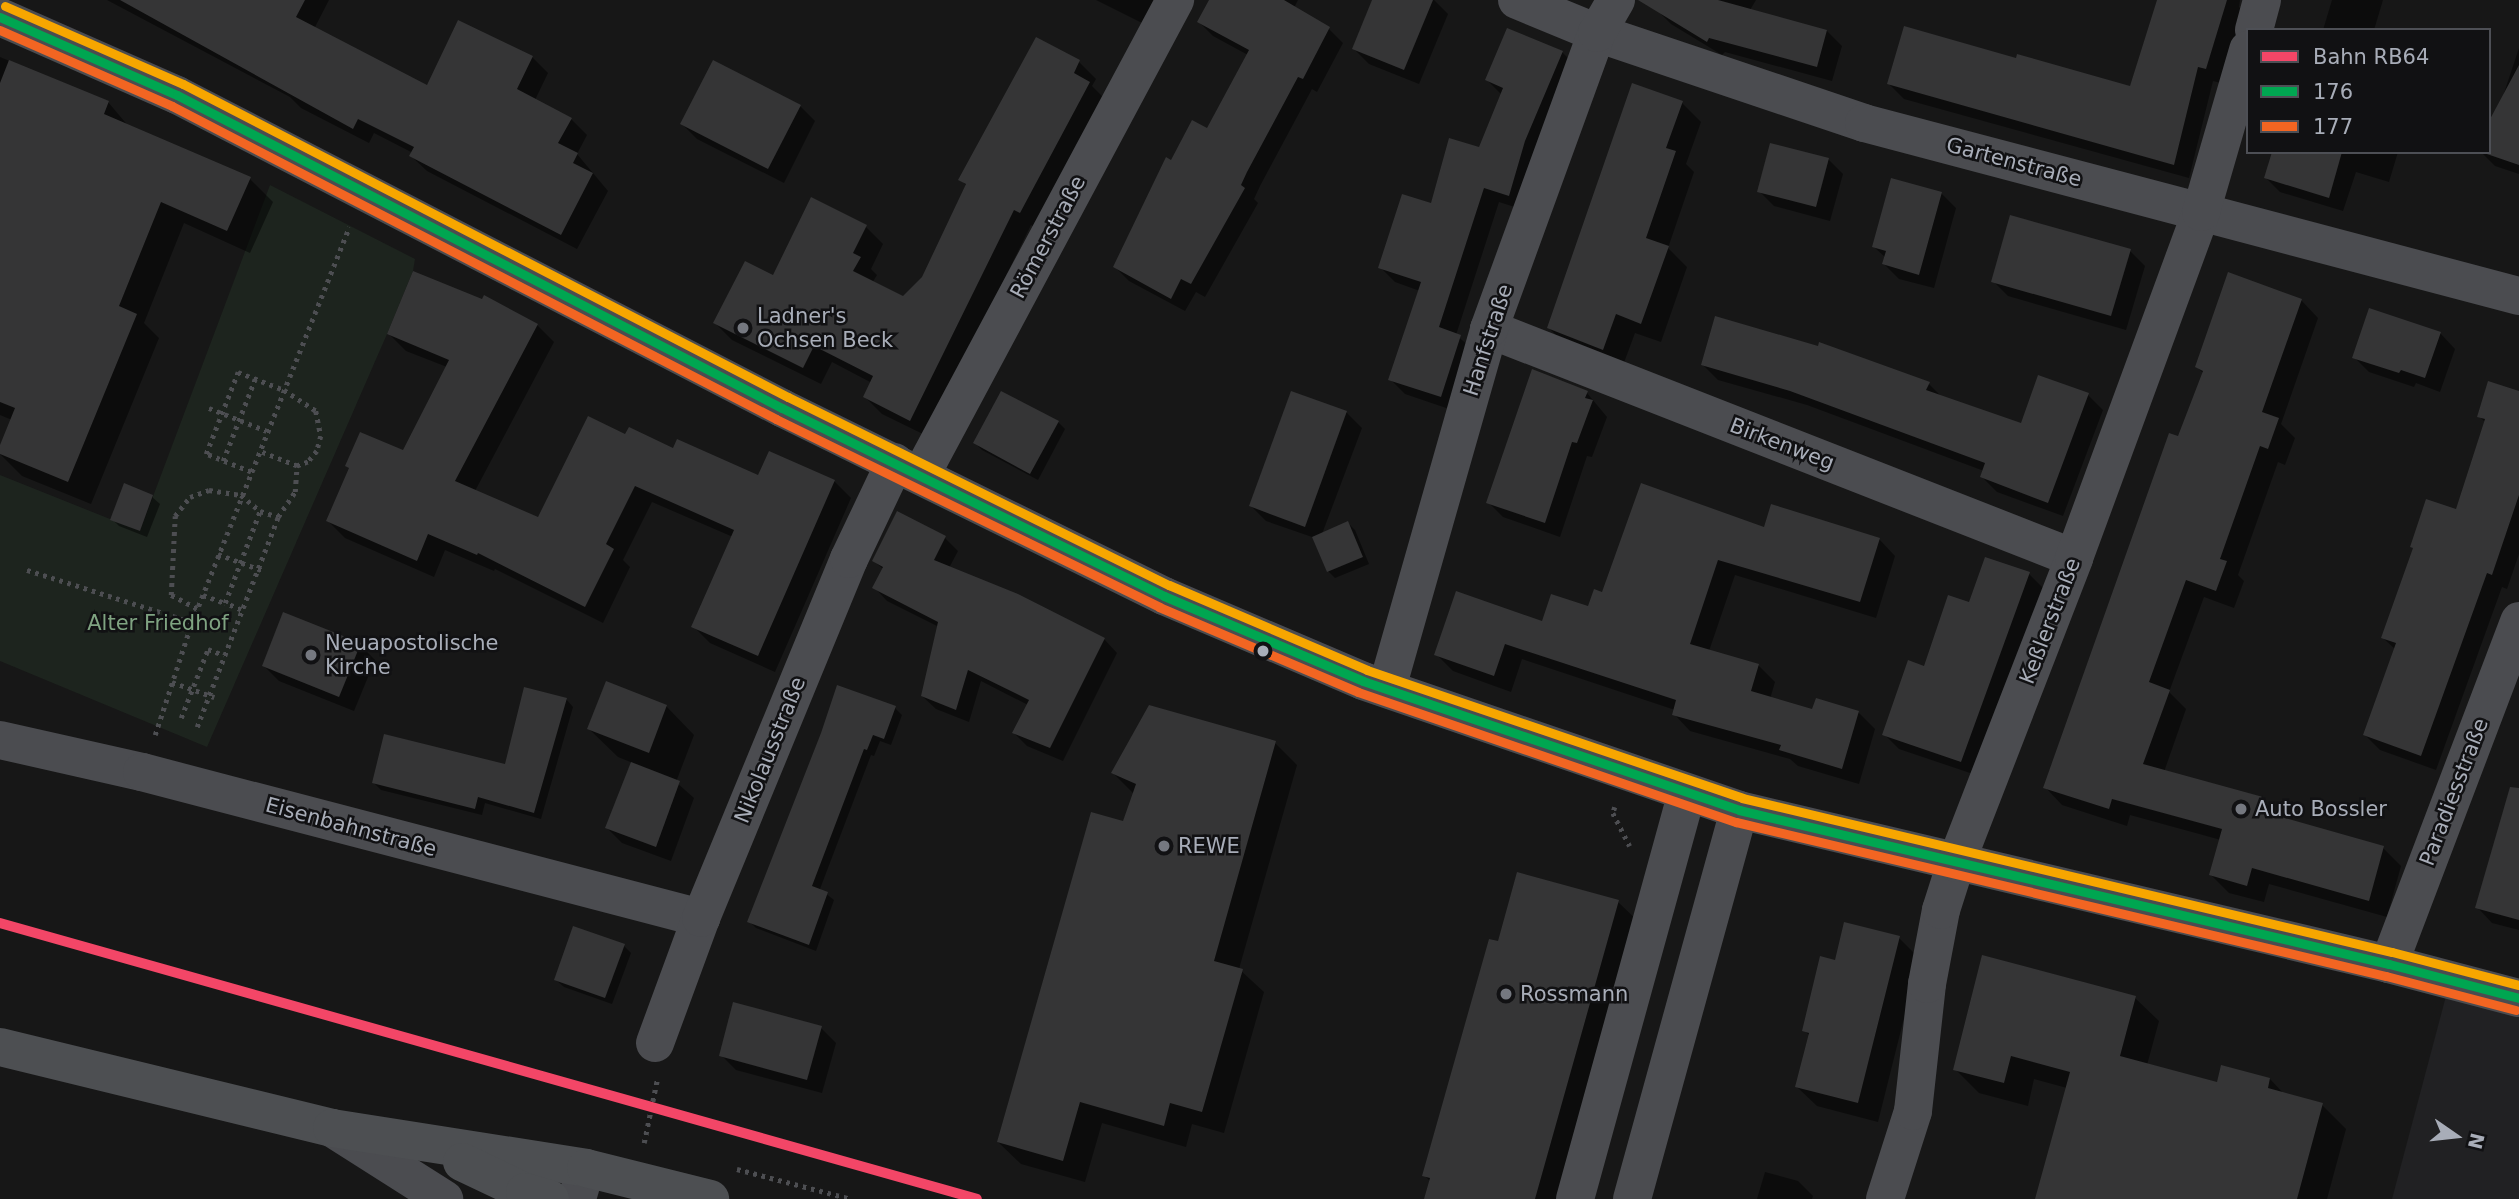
<!DOCTYPE html>
<html>
<head>
<meta charset="utf-8">
<style>
	body { margin:0 }
	#map { position:relative; width:2519px; height:1199px; overflow:hidden; background:#171717; font-family:"DejaVu Sans",sans-serif }
	div>[style] { position:absolute }
	.built>* { inset:0; background:#212123 }
	.green>* { inset:0; background:#1d241e }
	.shadow>* { inset:0; background:#0007 }
	.building>* { inset:0; background:#353536 }
	.path>* { height:4.5px; margin-top:-2.25px; transform-origin:0; background:repeating-linear-gradient(90deg,#4d4e52 0 3.5px,transparent 0 8.5px) }
	.minor>* { height:38px; margin:-19px; padding:0 19px; transform-origin:19px; border-radius:19px; background:#4b4c50 }
	.major>* { height:38px; margin:-19px; padding:0 19px; transform-origin:19px; border-radius:19px; background:#4d4f52 }
	.bus-1>* { height:9px; margin:-4.5px; padding:0 4.5px; transform-origin:4.5px; border-radius:4.5px; background:#00a651 }
	.bus-2>* { height:9px; margin:-4.5px; padding:0 4.5px; transform-origin:4.5px; border-radius:4.5px; background:#f26522 }
	.bus-3>* { height:9px; margin:-4.5px; padding:0 4.5px; transform-origin:4.5px; border-radius:4.5px; background:#f7a600 }
	.rail-1>* { height:10px; margin:-5px; padding:0 5px; transform-origin:5px; border-radius:5px; background:#f34667 }
	.dots>* { width:19px; height:19px; translate:-50% -50%; box-sizing:border-box; border:4px solid #111113; border-radius:50% }
	span { translate:-50% -50%; white-space:nowrap; text-align:center; line-height:1.15; -webkit-text-stroke:5px #111113; paint-order:stroke }
	.street-label { font-size:21px; color:#a8adb8 }
	.poi-label { font-size:21px; color:#a8adb8 }
	.left { translate:0 -50%; text-align:left }
	.park-label { font-size:21px; color:#7fa381 }
	.legend { position:absolute; left:2246px; top:28px; width:245px; height:126px; box-sizing:border-box; background:#111113; border:2px solid #4d4f55; margin:0; padding:9px 12px; list-style:none; font-size:21px; color:#a8adb8 }
	.legend li { display:flex; align-items:center; gap:14px; height:35px }
	.legend b { width:35px; border:2px solid #4d4f55 }
	.north { position:absolute; left:2421px; top:1101px; width:70px; height:70px; -webkit-text-stroke:5px #111113; paint-order:stroke; rotate:104deg; font-size:19px; font-weight:700; line-height:28px; text-align:center; color:#a8adb8 }
	.north::after { content:''; display:block; margin:auto; width:24px; height:32px; background:#a8adb8; clip-path:polygon(50% 0,100% 100%,50% 72%,0 100%) }
</style>
</head>
<body>
<div id="map">
	<div class="built">
		<div style="clip-path:polygon(2450px 981px,2519px 999px,2519px 1199px,2392px 1199px)"></div>
	</div>
	<div class="green">
		<div style="clip-path:polygon(270px 185px,415px 259px,413px 271px,387px 334px,207px 747px,0 661px,0 475px,140px 531px)"></div>
	</div>
	<div class="shadow">
		<div style="clip-path:polygon(107px 0,329px 0,314px 29px,428px 87px,459px 23px,532px 57px,548px 73px,535px 100px,571px 119px,587px 135px,577px 154px,608px 191px,577px 249px,427px 171px,411px 156px,413px 153px,374px 133px,369px 143px,301px 108px,290px 97px)"></div>
		<div style="clip-path:polygon(1096px 0,1157px 0,1144px 24px)"></div>
		<div style="clip-path:polygon(1211px 0,1298px 0,1294px 8px,1329px 29px,1343px 43px,1317px 92px,1312px 89px,1260px 186px,1254px 199px,1258px 203px,1205px 297px,1196px 292px,1185px 311px,1129px 281px,1115px 267px,1171px 162px,1208px 131px,1248px 55px,1213px 36px,1199px 22px)"></div>
		<div style="clip-path:polygon(1374px 0,1434px 0,1448px 14px,1419px 84px,1369px 64px,1354px 49px)"></div>
		<div style="clip-path:polygon(1661px 0,1756px 0,1750px 10px,1827px 31px,1842px 46px,1832px 81px,1725px 52px,1722px 55px,1671px 24px,1656px 9px)"></div>
		<div style="clip-path:polygon(2158px 0,2240px 0,2239px 7px,2243px 11px,2221px 83px,2213px 81px,2189px 178px,1904px 99px,1889px 84px,2017px 61px,2131px 88px)"></div>
		<div style="clip-path:polygon(2332px 0,2383px 0,2374px 30px,2323px 30px)"></div>
		<div style="clip-path:polygon(1045px 44px,1079px 62px,1096px 79px,1092px 86px,1106px 100px,1038px 229px,1031px 225px,927px 436px,882px 414px,865px 397px,872px 383px,832px 362px,821px 384px,732px 340px,715px 323px,773px 278px,812px 200px,866px 227px,883px 244px,871px 269px,877px 275px,872px 283px,903px 298px,923px 278px,967px 186px,960px 179px)"></div>
		<div style="clip-path:polygon(2519px 48px,2519px 174px,2495px 166px,2481px 152px,2489px 152px,2500px 105px)"></div>
		<div style="clip-path:polygon(1562px 52px,1577px 67px,1524px 210px,1499px 202px,1456px 335px,1475px 351px,1455px 411px,1405px 394px,1390px 379px,1420px 291px,1395px 282px,1380px 267px,1480px 149px,1502px 95px,1487px 80px)"></div>
		<div style="clip-path:polygon(0 57px,108px 102px,130px 128px,250px 179px,273px 202px,250px 253px,184px 223px,144px 323px,159px 338px,91px 504px,22px 476px,0 454px,12px 420px,0 415px)"></div>
		<div style="clip-path:polygon(1682px 103px,1701px 122px,1686px 164px,1694px 172px,1668px 248px,1687px 267px,1661px 342px,1635px 333px,1622px 368px,1568px 347px,1549px 328px)"></div>
		<div style="clip-path:polygon(800px 106px,815px 121px,784px 183px,697px 139px,682px 124px)"></div>
		<div style="clip-path:polygon(2274px 152px,2398px 152px,2389px 182px,2356px 172px,2343px 211px,2280px 192px,2266px 178px)"></div>
		<div style="clip-path:polygon(1828px 159px,1843px 174px,1830px 221px,1774px 206px,1759px 191px)"></div>
		<div style="clip-path:polygon(1941px 193px,1956px 208px,1934px 288px,1899px 279px,1884px 264px,1886px 258px,1874px 247px)"></div>
		<div style="clip-path:polygon(2130px 251px,2145px 266px,2126px 330px,2008px 296px,1993px 281px)"></div>
		<div style="clip-path:polygon(2301px 300px,2318px 318px,2281px 424px,2295px 438px,2285px 465px,2278px 462px,2238px 575px,2244px 581px,2234px 608px,2204px 597px,2169px 692px,2186px 709px,2164px 772px,2262px 799px,2280px 819px,2383px 848px,2401px 866px,2387px 917px,2269px 884px,2264px 902px,2229px 893px,2211px 875px,2221px 840px,2130px 815px,2127px 826px,2062px 805px,2045px 787px,2204px 374px,2197px 367px)"></div>
		<div style="clip-path:polygon(537px 325px,554px 342px,475px 491px,538px 519px,626px 436px,759px 478px,834px 481px,851px 498px,775px 672px,710px 643px,693px 626px,733px 537px,652px 502px,623px 560px,630px 567px,603px 623px,495px 569px,494px 571px,445px 550px,434px 577px,345px 538px,328px 521px,403px 452px,447px 367px,406px 351px,389px 334px)"></div>
		<div style="clip-path:polygon(2440px 333px,2455px 349px,2440px 392px,2416px 383px,2414px 387px,2369px 372px,2354px 357px)"></div>
		<div style="clip-path:polygon(1703px 365px,1929px 384px,1943px 398px,2022px 425px,2088px 395px,2103px 410px,2063px 516px,1997px 492px,1982px 477px,1984px 471px,1807px 405px,1718px 380px)"></div>
		<div style="clip-path:polygon(1292px 393px,1347px 413px,1362px 428px,1322px 534px,1348px 523px,1355px 530px,1369px 564px,1335px 578px,1328px 571px,1315px 538px,1266px 521px,1251px 506px)"></div>
		<div style="clip-path:polygon(1587px 393px,1607px 417px,1592px 457px,1587px 456px,1560px 537px,1503px 517px,1488px 502px)"></div>
		<div style="clip-path:polygon(2519px 393px,2519px 554px,2507px 589px,2502px 587px,2436px 770px,2380px 750px,2365px 735px,2396px 650px,2383px 638px,2458px 512px,2486px 423px,2479px 416px)"></div>
		<div style="clip-path:polygon(1058px 422px,1065px 429px,1038px 480px,982px 450px,975px 443px)"></div>
		<div style="clip-path:polygon(125px 486px,152px 497px,160px 504px,147px 537px,119px 526px,112px 519px)"></div>
		<div style="clip-path:polygon(1765px 529px,1879px 539px,1895px 556px,1876px 618px,1735px 575px,1709px 651px,1758px 665px,1775px 682px,1770px 699px,1813px 712px,1858px 712px,1875px 729px,1859px 784px,1798px 766px,1790px 759px,1690px 731px,1674px 714px,1675px 710px,1522px 659px,1511px 692px,1453px 671px,1436px 654px,1589px 608px,1603px 594px)"></div>
		<div style="clip-path:polygon(945px 538px,958px 551px,949px 568px,1104px 639px,1117px 653px,1063px 761px,1027px 746px,1014px 733px,1028px 705px,981px 681px,969px 722px,936px 709px,922px 696px,939px 627px,887px 601px,874px 587px,883px 569px,874px 561px)"></div>
		<div style="clip-path:polygon(2029px 574px,2044px 589px,1976px 775px,1899px 749px,1884px 734px,1970px 605px)"></div>
		<div style="clip-path:polygon(360px 645px,375px 660px,354px 711px,279px 681px,264px 666px)"></div>
		<div style="clip-path:polygon(566px 699px,573px 707px,541px 819px,485px 803px,482px 815px,381px 790px,373px 782px,506px 766px)"></div>
		<div style="clip-path:polygon(666px 706px,694px 735px,676px 782px,694px 798px,671px 861px,622px 843px,607px 828px,633px 763px,618px 757px,589px 729px)"></div>
		<div style="clip-path:polygon(895px 708px,902px 715px,891px 745px,880px 741px,874px 756px,871px 755px,820px 889px,834px 900px,816px 951px,756px 928px,749px 921px,823px 734px)"></div>
		<div style="clip-path:polygon(1275px 743px,1297px 765px,1239px 969px,1264px 992px,1224px 1133px,1192px 1124px,1186px 1147px,1102px 1123px,1085px 1182px,1021px 1164px,998px 1142px,1134px 794px,1113px 773px)"></div>
		<div style="clip-path:polygon(2519px 831px,2519px 930px,2492px 923px,2477px 907px)"></div>
		<div style="clip-path:polygon(1618px 902px,1641px 924px,1563px 1199px,1427px 1199px,1431px 1182px,1424px 1175px,1499px 943px)"></div>
		<div style="clip-path:polygon(1899px 938px,1919px 958px,1878px 1122px,1817px 1106px,1797px 1087px,1810px 1036px,1804px 1030px,1836px 962px)"></div>
		<div style="clip-path:polygon(624px 946px,631px 953px,612px 1004px,564px 987px,556px 980px)"></div>
		<div style="clip-path:polygon(2135px 998px,2159px 1021px,2147px 1065px,2218px 1084px,2270px 1079px,2285px 1095px,2322px 1105px,2346px 1129px,2327px 1199px,2036px 1199px,2067px 1088px,2034px 1079px,2028px 1106px,1979px 1093px,1955px 1069px)"></div>
		<div style="clip-path:polygon(821px 1028px,836px 1043px,822px 1093px,736px 1070px,721px 1055px)"></div>
		<div style="clip-path:polygon(1765px 1172px,1798px 1181px,1813px 1196px,1812px 1199px,1757px 1199px)"></div>
	</div>
	<div class="building">
		<div style="clip-path:polygon(120px 0,305px 0,296px 17px,427px 85px,458px 20px,533px 56px,517px 89px,572px 118px,558px 143px,578px 153px,573px 163px,593px 173px,561px 235px,409px 156px,414px 147px,358px 119px,353px 129px)"></div>
		<div style="clip-path:polygon(1209px 0,1284px 0,1330px 27px,1303px 79px,1298px 77px,1247px 172px,1241px 185px,1245px 188px,1191px 284px,1181px 279px,1171px 299px,1113px 267px,1166px 157px,1171px 160px,1192px 120px,1207px 128px,1249px 50px,1197px 22px)"></div>
		<div style="clip-path:polygon(1372px 0,1433px 0,1404px 70px,1352px 49px)"></div>
		<div style="clip-path:polygon(1638px 0,1718px 0,1827px 30px,1817px 67px,1709px 38px,1707px 42px)"></div>
		<div style="clip-path:polygon(2157px 0,2227px 0,2206px 69px,2198px 67px,2174px 165px,1887px 84px,1904px 26px,2016px 58px,2017px 54px,2130px 86px)"></div>
		<div style="clip-path:polygon(1507px 28px,1563px 51px,1525px 141px,1509px 196px,1484px 188px,1439px 327px,1461px 335px,1441px 397px,1388px 380px,1421px 282px,1378px 268px,1402px 194px,1431px 203px,1449px 138px,1479px 147px,1503px 88px,1485px 80px)"></div>
		<div style="clip-path:polygon(1036px 37px,1080px 60px,1074px 73px,1090px 82px,1020px 213px,1014px 210px,910px 421px,863px 397px,873px 376px,814px 346px,803px 368px,713px 323px,745px 261px,773px 275px,811px 197px,867px 225px,853px 253px,861px 257px,853px 271px,903px 296px,922px 277px,966px 184px,958px 180px)"></div>
		<div style="clip-path:polygon(9px 60px,109px 101px,104px 114px,251px 177px,227px 231px,161px 202px,119px 306px,137px 314px,68px 482px,0 454px,0 445px,15px 408px,0 402px,0 83px)"></div>
		<div style="clip-path:polygon(713px 60px,801px 105px,768px 169px,680px 124px)"></div>
		<div style="clip-path:polygon(2519px 65px,2519px 165px,2481px 152px,2489px 152px,2489px 121px)"></div>
		<div style="clip-path:polygon(1632px 83px,1683px 101px,1666px 148px,1676px 151px,1646px 238px,1669px 246px,1641px 324px,1616px 314px,1603px 350px,1547px 328px)"></div>
		<div style="clip-path:polygon(1770px 143px,1829px 158px,1816px 207px,1757px 192px)"></div>
		<div style="clip-path:polygon(2272px 152px,2342px 152px,2329px 198px,2264px 178px)"></div>
		<div style="clip-path:polygon(1891px 178px,1942px 192px,1919px 275px,1882px 264px,1886px 251px,1872px 247px)"></div>
		<div style="clip-path:polygon(2010px 215px,2131px 249px,2111px 316px,1991px 282px)"></div>
		<div style="clip-path:polygon(413px 271px,482px 299px,484px 295px,538px 324px,455px 481px,538px 517px,588px 416px,625px 434px,629px 427px,673px 448px,677px 439px,758px 475px,769px 451px,835px 480px,758px 656px,691px 627px,734px 530px,635px 486px,606px 544px,614px 549px,585px 607px,478px 553px,477px 555px,428px 534px,417px 561px,326px 521px,349px 468px,345px 466px,360px 432px,403px 450px,449px 360px,387px 334px)"></div>
		<div style="clip-path:polygon(2228px 272px,2302px 299px,2262px 412px,2279px 418px,2268px 449px,2260px 446px,2220px 559px,2227px 561px,2216px 591px,2186px 580px,2149px 682px,2170px 690px,2143px 764px,2263px 797px,2260px 811px,2384px 846px,2369px 901px,2252px 868px,2247px 886px,2209px 875px,2222px 829px,2112px 799px,2109px 809px,2043px 788px,2169px 433px,2178px 436px,2203px 371px,2195px 367px)"></div>
		<div style="clip-path:polygon(2369px 308px,2441px 332px,2425px 378px,2401px 370px,2399px 373px,2352px 358px)"></div>
		<div style="clip-path:polygon(1715px 316px,1818px 346px,1819px 342px,1930px 382px,1926px 390px,2021px 423px,2038px 375px,2089px 393px,2048px 503px,1980px 477px,1985px 463px,1790px 391px,1701px 365px)"></div>
		<div style="clip-path:polygon(1532px 369px,1588px 391px,1585px 398px,1593px 400px,1577px 443px,1572px 442px,1545px 523px,1486px 503px)"></div>
		<div style="clip-path:polygon(2488px 381px,2519px 391px,2519px 495px,2492px 575px,2487px 573px,2421px 756px,2363px 735px,2396px 643px,2381px 638px,2413px 548px,2410px 547px,2426px 499px,2456px 509px,2485px 419px,2477px 417px)"></div>
		<div style="clip-path:polygon(1001px 391px,1059px 421px,1030px 474px,973px 443px)"></div>
		<div style="clip-path:polygon(1291px 391px,1347px 411px,1305px 527px,1249px 506px)"></div>
		<div style="clip-path:polygon(124px 483px,153px 495px,140px 531px,110px 520px)"></div>
		<div style="clip-path:polygon(1641px 483px,1764px 527px,1771px 504px,1880px 538px,1860px 602px,1718px 560px,1690px 644px,1759px 664px,1751px 691px,1812px 709px,1816px 698px,1859px 711px,1842px 769px,1779px 750px,1781px 745px,1672px 715px,1676px 700px,1505px 644px,1494px 676px,1434px 655px,1456px 591px,1542px 621px,1551px 594px,1588px 606px,1594px 589px,1602px 592px)"></div>
		<div style="clip-path:polygon(897px 511px,946px 536px,934px 560px,1018px 594px,1105px 638px,1050px 748px,1012px 733px,1029px 700px,968px 670px,956px 710px,921px 696px,938px 622px,872px 588px,883px 567px,872px 561px)"></div>
		<div style="clip-path:polygon(1348px 521px,1363px 557px,1327px 572px,1312px 537px)"></div>
		<div style="clip-path:polygon(1985px 557px,2030px 572px,1961px 762px,1882px 735px,1908px 660px,1924px 666px,1948px 595px,1969px 602px)"></div>
		<div style="clip-path:polygon(283px 612px,361px 643px,339px 697px,262px 666px)"></div>
		<div style="clip-path:polygon(606px 681px,667px 705px,649px 753px,587px 729px)"></div>
		<div style="clip-path:polygon(837px 685px,896px 706px,884px 739px,873px 735px,867px 750px,864px 749px,812px 886px,828px 892px,809px 945px,747px 922px,821px 733px)"></div>
		<div style="clip-path:polygon(524px 687px,567px 698px,534px 813px,478px 797px,475px 809px,372px 783px,384px 734px,505px 764px)"></div>
		<div style="clip-path:polygon(1149px 705px,1276px 741px,1214px 961px,1243px 969px,1202px 1112px,1170px 1103px,1164px 1126px,1080px 1102px,1063px 1161px,997px 1142px,1091px 812px,1123px 821px,1136px 784px,1111px 773px)"></div>
		<div style="clip-path:polygon(631px 762px,680px 781px,656px 847px,605px 828px)"></div>
		<div style="clip-path:polygon(2510px 787px,2519px 788px,2519px 920px,2475px 908px)"></div>
		<div style="clip-path:polygon(1517px 872px,1619px 900px,1535px 1199px,1424px 1199px,1430px 1178px,1422px 1176px,1489px 939px,1498px 941px)"></div>
		<div style="clip-path:polygon(1844px 922px,1900px 936px,1858px 1103px,1795px 1087px,1809px 1033px,1802px 1031px,1820px 956px,1835px 960px)"></div>
		<div style="clip-path:polygon(573px 926px,625px 944px,605px 998px,554px 980px)"></div>
		<div style="clip-path:polygon(1982px 955px,2136px 996px,2120px 1056px,2217px 1082px,2221px 1065px,2270px 1078px,2268px 1088px,2323px 1103px,2297px 1199px,2035px 1199px,2070px 1072px,2011px 1056px,2004px 1083px,1953px 1070px)"></div>
		<div style="clip-path:polygon(733px 1002px,822px 1026px,807px 1080px,719px 1056px)"></div>
	</div>
	<div class="path">
		<div style="left:209px;top:408px;width:62px;rotate:21.6deg"></div>
		<div style="left:223px;top:461px;width:88px;rotate:-68.7deg"></div>
		<div style="left:251px;top:472px;width:48px;rotate:-158.2deg"></div>
		<div style="left:206px;top:454px;width:88px;rotate:-68.7deg"></div>
		<div style="left:238px;top:372px;width:49px;rotate:21.4deg"></div>
		<div style="left:284px;top:390px;width:38px;rotate:33deg"></div>
		<div style="left:316px;top:411px;width:25px;rotate:79deg"></div>
		<div style="left:321px;top:436px;width:16px;rotate:105deg"></div>
		<div style="left:317px;top:451px;width:14px;rotate:129deg"></div>
		<div style="left:308px;top:462px;width:12px;rotate:160deg"></div>
		<div style="left:297px;top:466px;width:41px;rotate:-158.5deg"></div>
		<div style="left:218px;top:554px;width:49px;rotate:20.3deg"></div>
		<div style="left:27px;top:570px;width:173px;rotate:17.5deg"></div>
		<div style="left:203px;top:595px;width:23px;rotate:20deg"></div>
		<div style="left:197px;top:609px;width:30px;rotate:-152deg"></div>
		<div style="left:171px;top:595px;width:79px;rotate:-87.1deg"></div>
		<div style="left:175px;top:516px;width:24px;rotate:-52deg"></div>
		<div style="left:190px;top:497px;width:20px;rotate:-20deg"></div>
		<div style="left:209px;top:490px;width:32px;rotate:9deg"></div>
		<div style="left:241px;top:495px;width:25px;rotate:40deg"></div>
		<div style="left:260px;top:511px;width:19px;rotate:18deg"></div>
		<div style="left:278px;top:517px;width:30px;rotate:-56deg"></div>
		<div style="left:295px;top:492px;width:26px;rotate:-86deg"></div>
		<div style="left:241px;top:610px;width:17px;rotate:-156deg"></div>
		<div style="left:225px;top:603px;width:98px;rotate:-69.2deg"></div>
		<div style="left:172px;top:682px;width:45px;rotate:19.7deg"></div>
		<div style="left:181px;top:718px;width:74px;rotate:-68.6deg"></div>
		<div style="left:208px;top:649px;width:17px;rotate:21deg"></div>
		<div style="left:197px;top:727px;width:225px;rotate:-68.9deg"></div>
		<div style="left:155px;top:735px;width:119px;rotate:-71.9deg"></div>
		<div style="left:192px;top:622px;width:425px;rotate:-68.3deg"></div>
		<div style="left:1615px;top:807px;width:6px;rotate:108deg"></div>
		<div style="left:1613px;top:813px;width:37px;rotate:63deg"></div>
		<div style="left:644px;top:1143px;width:64px;rotate:-78.3deg"></div>
		<div style="left:737px;top:1169px;width:118px;rotate:14.7deg"></div>
	</div>
	<div class="minor">
		<div style="left:1517px;top:0;width:87px;rotate:22.4deg"></div>
		<div style="left:1597px;top:33px;width:282px;rotate:18.6deg"></div>
		<div style="left:1864px;top:123px;width:677px;rotate:14.8deg"></div>
		<div style="left:0;top:17px;width:193px;rotate:23.8deg"></div>
		<div style="left:177px;top:95px;width:681px;rotate:27.36deg"></div>
		<div style="left:782px;top:408px;width:426px;rotate:26.2deg"></div>
		<div style="left:1164px;top:596px;width:216px;rotate:23.1deg"></div>
		<div style="left:1363px;top:681px;width:398px;rotate:18.9deg"></div>
		<div style="left:1739px;top:810px;width:668px;rotate:13.33deg"></div>
		<div style="left:2389px;top:964px;width:134px;rotate:14.7deg"></div>
		<div style="left:2254px;top:30px;width:31px;rotate:-75deg"></div>
		<div style="left:1489px;top:329px;width:628px;rotate:21.38deg"></div>
		<div style="left:921px;top:475px;width:539px;rotate:-61.86deg"></div>
		<div style="left:1387px;top:688px;width:373px;rotate:-74.1deg"></div>
		<div style="left:1489px;top:329px;width:315px;rotate:-70deg"></div>
		<div style="left:1597px;top:33px;width:38px;rotate:-60deg"></div>
		<div style="left:0;top:740px;width:146px;rotate:12.7deg"></div>
		<div style="left:142px;top:772px;width:578px;rotate:14.64deg"></div>
		<div style="left:2389px;top:964px;width:367px;rotate:-69.2deg"></div>
		<div style="left:655px;top:1043px;width:133px;rotate:-69.8deg"></div>
		<div style="left:701px;top:918px;width:388px;rotate:-67.6deg"></div>
		<div style="left:849px;top:559px;width:107px;rotate:-64.6deg"></div>
		<div style="left:332px;top:1128px;width:133px;rotate:32.4deg"></div>
		<div style="left:577px;top:1199px;width:32px;rotate:-74deg"></div>
		<div style="left:1575px;top:1199px;width:421px;rotate:-74.6deg"></div>
		<div style="left:1632px;top:1199px;width:403px;rotate:-74.6deg"></div>
		<div style="left:1885px;top:1199px;width:92px;rotate:-72.3deg"></div>
		<div style="left:1913px;top:1111px;width:128px;rotate:-83.7deg"></div>
		<div style="left:1927px;top:984px;width:75px;rotate:-79.3deg"></div>
		<div style="left:1941px;top:910px;width:49px;rotate:-72.3deg"></div>
		<div style="left:1956px;top:863px;width:327px;rotate:-68.8deg"></div>
		<div style="left:2074px;top:558px;width:369px;rotate:-69.8deg"></div>
		<div style="left:2201px;top:212px;width:169px;rotate:-73.8deg"></div>
	</div>
	<div class="major">
		<div style="left:0;top:1047px;width:342px;rotate:13.7deg"></div>
		<div style="left:332px;top:1128px;width:257px;rotate:8.9deg"></div>
		<div style="left:586px;top:1168px;width:128px;rotate:14deg"></div>
		<div style="left:462px;top:1162px;width:70px;rotate:25.5deg"></div>
		<div style="left:525px;top:1192px;width:26px;rotate:16deg"></div>
	</div>
	<div class="bus-1">
		<div style="left:0;top:17px;width:193px;rotate:23.8deg"></div>
		<div style="left:177px;top:95px;width:681px;rotate:27.36deg"></div>
		<div style="left:782px;top:408px;width:426px;rotate:26.2deg"></div>
		<div style="left:1164px;top:596px;width:216px;rotate:23.1deg"></div>
		<div style="left:1363px;top:681px;width:398px;rotate:18.9deg"></div>
		<div style="left:1739px;top:810px;width:668px;rotate:13.33deg"></div>
		<div style="left:2389px;top:964px;width:134px;rotate:14.7deg"></div>
	</div>
	<div class="bus-2">
		<div style="left:0;top:30px;width:188px;rotate:23.8deg"></div>
		<div style="left:172px;top:106px;width:680px;rotate:27.39deg"></div>
		<div style="left:776px;top:419px;width:427px;rotate:26.1deg"></div>
		<div style="left:1159px;top:607px;width:216px;rotate:23.1deg"></div>
		<div style="left:1358px;top:692px;width:400px;rotate:19deg"></div>
		<div style="left:1736px;top:822px;width:668px;rotate:13.33deg"></div>
		<div style="left:2386px;top:976px;width:134px;rotate:14.7deg"></div>
	</div>
	<div class="bus-3">
		<div style="left:5px;top:6px;width:194px;rotate:23.7deg"></div>
		<div style="left:183px;top:84px;width:681px;rotate:27.36deg"></div>
		<div style="left:788px;top:397px;width:425px;rotate:26.3deg"></div>
		<div style="left:1169px;top:585px;width:215px;rotate:23.2deg"></div>
		<div style="left:1367px;top:670px;width:396px;rotate:18.8deg"></div>
		<div style="left:1742px;top:798px;width:668px;rotate:13.33deg"></div>
		<div style="left:2392px;top:952px;width:131px;rotate:14.6deg"></div>
	</div>
	<div class="rail-1">
		<div style="left:0;top:923px;width:1015px;rotate:15.77deg"></div>
	</div>
	<div class="dots">
		<div style="left:743px;top:328px;background:#757880"></div>
		<div style="left:1263px;top:651px;background:#a8adb8"></div>
		<div style="left:311px;top:655px;background:#757880"></div>
		<div style="left:2241px;top:809px;background:#757880"></div>
		<div style="left:1164px;top:846px;background:#757880"></div>
		<div style="left:1506px;top:994px;background:#757880"></div>
	</div>
	<div class="street-label">
		<span style="left:2014px;top:162px;rotate:15deg">Gartenstraße</span>
		<span style="left:1048px;top:237px;rotate:-62deg">Römerstraße</span>
		<span style="left:1488px;top:340px;rotate:-72deg">Hanfstraße</span>
		<span style="left:1782px;top:444px;rotate:21deg">Birkenweg</span>
		<span style="left:2050px;top:621px;rotate:-69deg">Keßlerstraße</span>
		<span style="left:770px;top:750px;rotate:-68deg">Nikolausstraße</span>
		<span style="left:2454px;top:792px;rotate:-69deg">Paradiesstraße</span>
		<span style="left:351px;top:827px;rotate:15deg">Eisenbahnstraße</span>
	</div>
	<div class="poi-label">
		<span class="left" style="left:757px;top:328px">Ladner's<br>Ochsen Beck</span>
		<span class="left" style="left:325px;top:655px">Neuapostolische<br>Kirche</span>
		<span class="left" style="left:2255px;top:809px">Auto Bossler</span>
		<span class="left" style="left:1178px;top:846px">REWE</span>
		<span class="left" style="left:1520px;top:994px">Rossmann</span>
	</div>
	<div class="park-label">
		<span style="left:158px;top:623px">Alter Friedhof</span>
	</div>
	<ul class="legend">
	<li><b style="height:9px;background:#f34667"></b>Bahn RB64</li>
	<li><b style="height:9px;background:#00a651"></b>176</li>
	<li><b style="height:9px;background:#f26522"></b>177</li>
	</ul>
	<div class="north">N</div>
</div>
</body>
</html>
